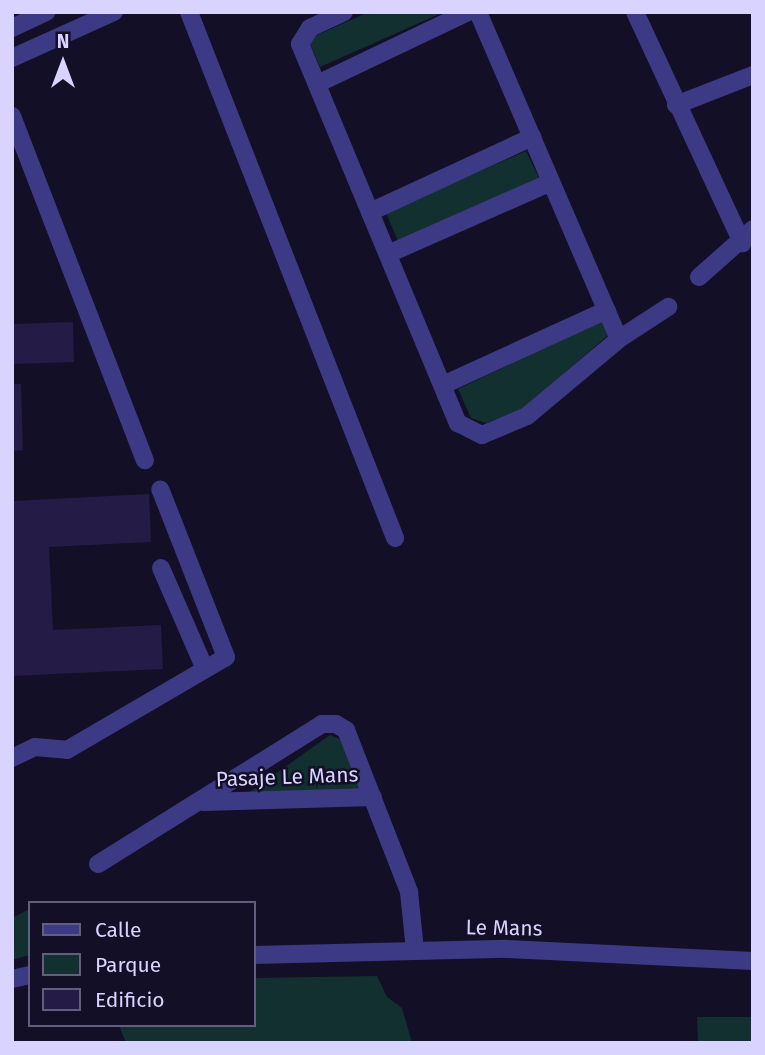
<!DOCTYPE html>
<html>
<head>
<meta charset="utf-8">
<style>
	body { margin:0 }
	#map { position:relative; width:765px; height:1055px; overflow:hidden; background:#130f26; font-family:"Fira Sans",sans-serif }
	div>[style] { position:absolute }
	.green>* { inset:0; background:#12302f }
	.building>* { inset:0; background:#241b47 }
	.minor>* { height:18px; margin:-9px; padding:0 9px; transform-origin:9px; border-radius:9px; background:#3d3a85 }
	span { translate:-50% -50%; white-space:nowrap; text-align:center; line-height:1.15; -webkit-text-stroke:5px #130f26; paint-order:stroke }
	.street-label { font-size:21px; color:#d9d4ff }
	.frame { position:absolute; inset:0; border:14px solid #d9d4ff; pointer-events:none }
	.legend { position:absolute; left:28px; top:901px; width:228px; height:126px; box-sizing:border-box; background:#130f26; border:2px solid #625e7d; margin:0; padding:9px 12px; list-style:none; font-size:21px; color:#d9d4ff }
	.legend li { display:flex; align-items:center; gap:14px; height:35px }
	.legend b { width:35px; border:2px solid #625e7d }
	.north { position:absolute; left:28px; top:28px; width:70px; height:70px; -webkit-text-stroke:5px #130f26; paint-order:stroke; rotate:0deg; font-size:19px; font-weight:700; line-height:28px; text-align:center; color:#d9d4ff }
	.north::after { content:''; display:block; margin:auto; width:24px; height:32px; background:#d9d4ff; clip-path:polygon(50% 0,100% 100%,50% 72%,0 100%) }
</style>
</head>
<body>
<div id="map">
	<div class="green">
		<div style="clip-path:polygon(369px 12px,444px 12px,320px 67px,308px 39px)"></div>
		<div style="clip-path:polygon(526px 151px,539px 178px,398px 241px,386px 213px)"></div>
		<div style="clip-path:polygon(604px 320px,607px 336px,523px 409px,486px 423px,471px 418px,458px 389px)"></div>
		<div style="clip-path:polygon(330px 735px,344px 741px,365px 790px,244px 796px)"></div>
		<div style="clip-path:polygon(30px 909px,30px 955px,12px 960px,12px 918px)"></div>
		<div style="clip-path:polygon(377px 976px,387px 997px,402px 1008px,412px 1043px,126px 1043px,119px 1025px,254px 1025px,254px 978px)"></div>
		<div style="clip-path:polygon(697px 1017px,753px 1017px,753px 1043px,698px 1043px)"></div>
	</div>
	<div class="building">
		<div style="clip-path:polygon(73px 322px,74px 362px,12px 364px,12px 324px)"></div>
		<div style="clip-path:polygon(12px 384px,21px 384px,23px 450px,12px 451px)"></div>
		<div style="clip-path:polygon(149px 494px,151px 542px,49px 547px,53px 630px,161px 625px,163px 669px,12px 676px,12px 501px)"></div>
	</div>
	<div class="minor">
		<div style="left:189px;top:12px;width:565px;rotate:68.61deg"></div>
		<div style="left:344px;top:12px;width:38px;rotate:155deg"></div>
		<div style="left:310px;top:28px;width:19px;rotate:122deg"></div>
		<div style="left:300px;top:44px;width:411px;rotate:67.4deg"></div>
		<div style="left:458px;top:423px;width:27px;rotate:27deg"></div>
		<div style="left:482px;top:435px;width:49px;rotate:-22.9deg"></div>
		<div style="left:527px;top:416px;width:120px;rotate:-39.9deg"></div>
		<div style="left:619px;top:339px;width:59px;rotate:-33.1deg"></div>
		<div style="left:478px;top:12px;width:356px;rotate:66.7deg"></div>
		<div style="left:635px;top:12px;width:255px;rotate:65.1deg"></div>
		<div style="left:12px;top:28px;width:38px;rotate:-25deg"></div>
		<div style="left:12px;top:58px;width:112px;rotate:-24.3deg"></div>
		<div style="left:317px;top:84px;width:167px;rotate:-25.5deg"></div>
		<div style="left:676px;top:105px;width:83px;rotate:-21.3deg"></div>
		<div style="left:12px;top:116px;width:369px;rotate:68.9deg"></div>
		<div style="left:370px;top:212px;width:179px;rotate:-24.8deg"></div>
		<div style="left:388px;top:254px;width:178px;rotate:-23.8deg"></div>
		<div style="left:699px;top:277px;width:72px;rotate:-41.6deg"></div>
		<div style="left:443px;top:385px;width:180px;rotate:-24.6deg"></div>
		<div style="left:161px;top:568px;width:110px;rotate:66.5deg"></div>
		<div style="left:12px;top:758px;width:25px;rotate:-26deg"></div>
		<div style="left:35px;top:747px;width:32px;rotate:5deg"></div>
		<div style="left:67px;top:750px;width:184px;rotate:-30.3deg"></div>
		<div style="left:226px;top:657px;width:180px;rotate:-111.4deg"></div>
		<div style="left:203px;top:802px;width:170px;rotate:-1.7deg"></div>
		<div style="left:98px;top:864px;width:264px;rotate:-32deg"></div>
		<div style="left:322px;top:724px;width:14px"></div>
		<div style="left:336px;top:724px;width:12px;rotate:31deg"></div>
		<div style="left:346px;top:730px;width:174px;rotate:68.7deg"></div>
		<div style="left:409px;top:892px;width:58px;rotate:84.1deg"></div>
		<div style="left:254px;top:955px;width:252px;rotate:-1.4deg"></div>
		<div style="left:506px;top:949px;width:247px;rotate:2.8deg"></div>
		<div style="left:12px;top:979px;width:18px;rotate:-13deg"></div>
	</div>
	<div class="street-label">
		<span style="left:287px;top:777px;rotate:-2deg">Pasaje Le Mans</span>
		<span style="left:504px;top:928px;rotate:1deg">Le Mans</span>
	</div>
	<div class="frame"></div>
	<ul class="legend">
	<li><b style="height:9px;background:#3d3a85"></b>Calle</li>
	<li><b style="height:19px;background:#12302f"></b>Parque</li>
	<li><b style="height:19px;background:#241b47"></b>Edificio</li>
	</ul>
	<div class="north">N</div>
</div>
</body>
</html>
